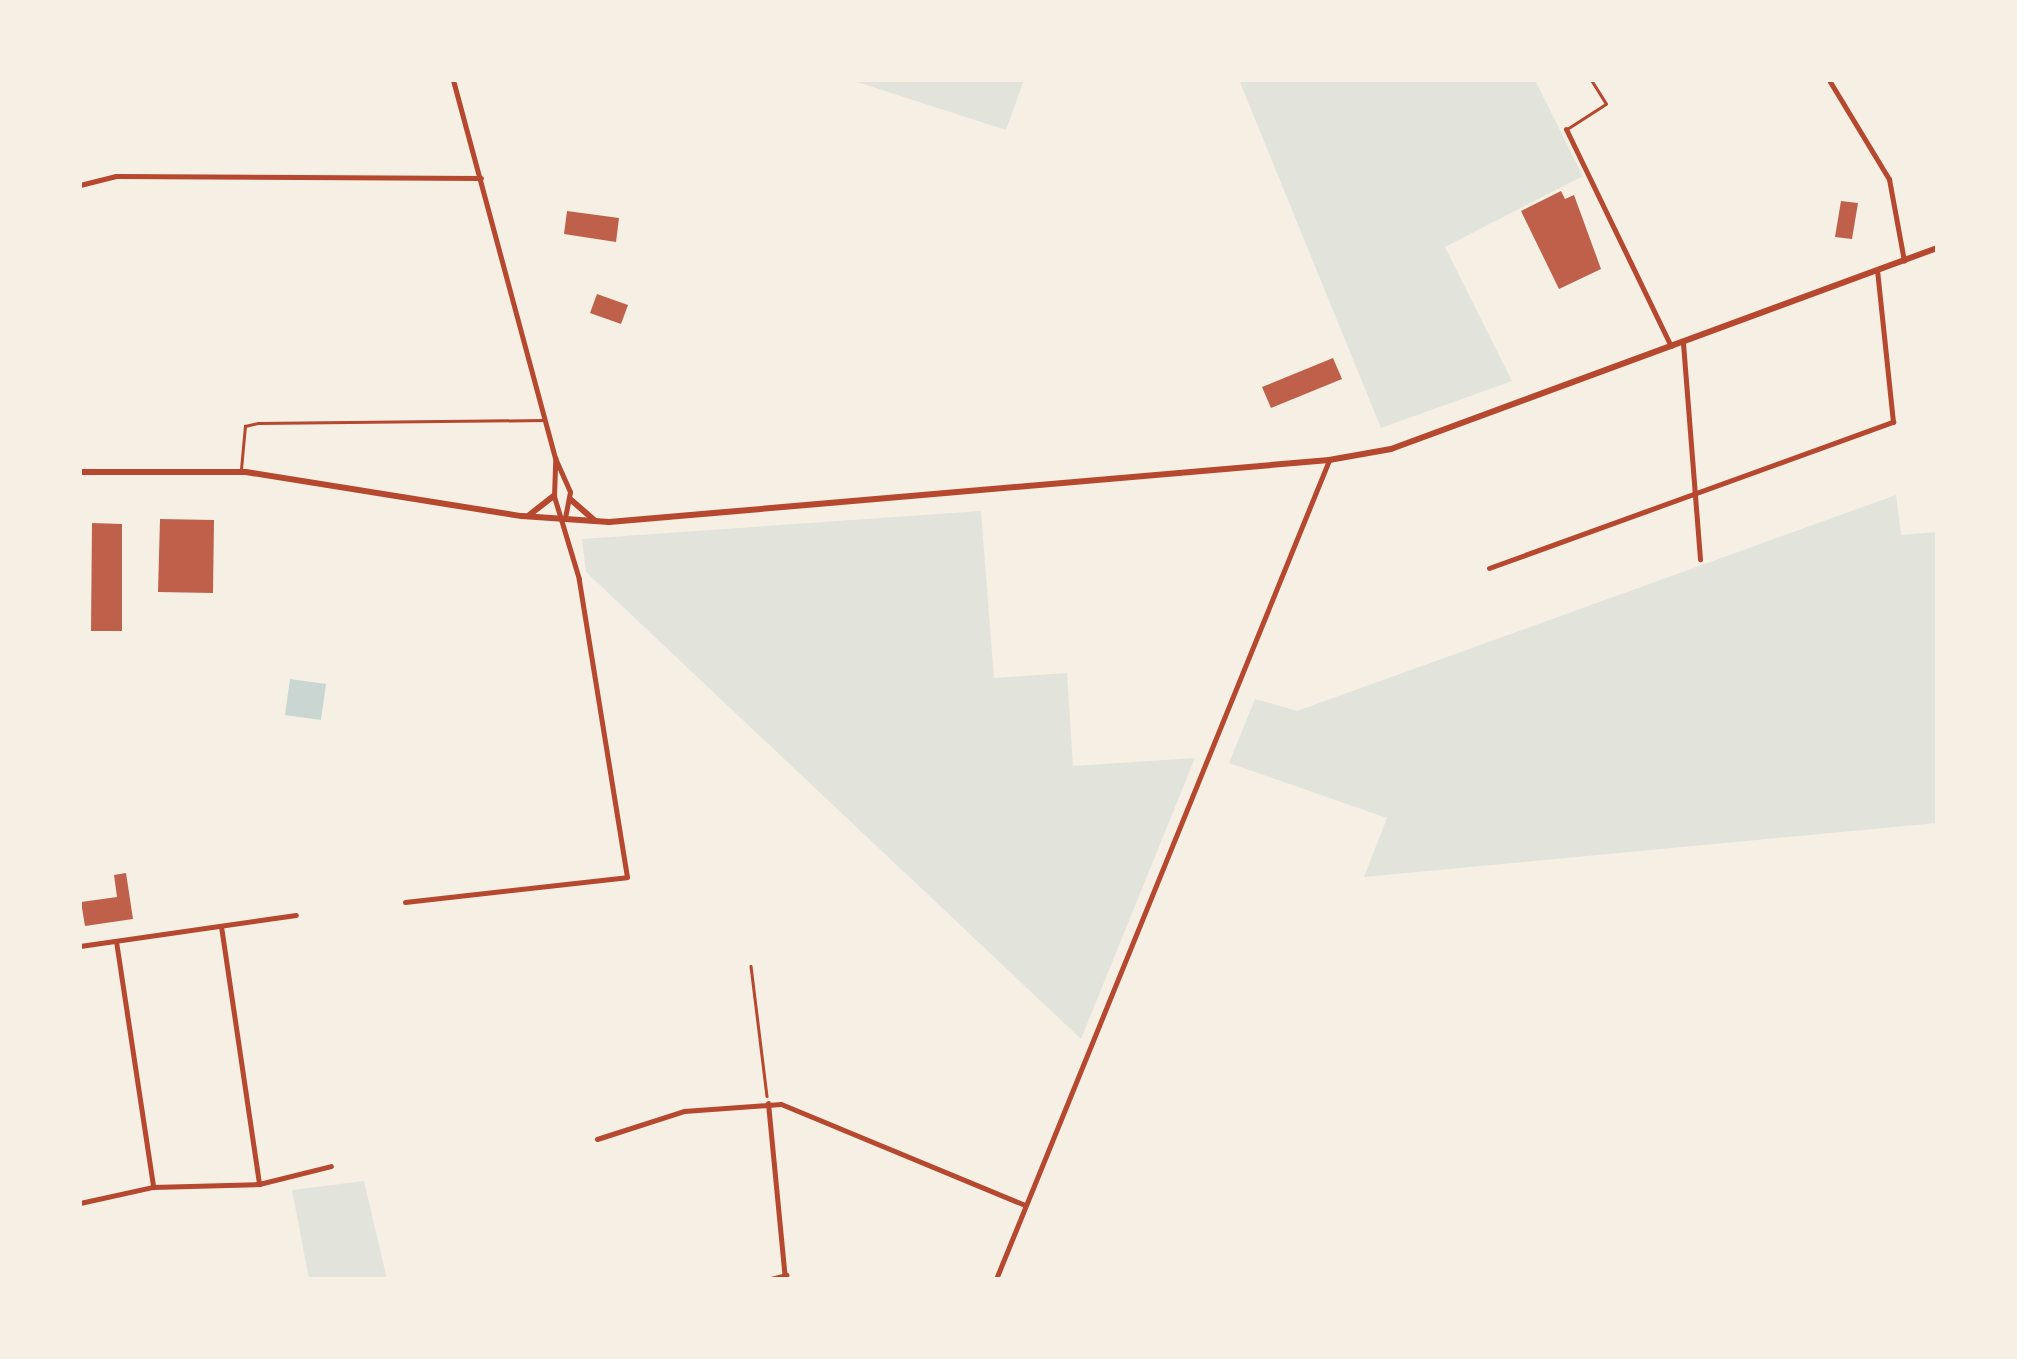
<!DOCTYPE html>
<html>
<head>
<meta charset="utf-8">
<style>
	body { margin:0 }
	#map { position:relative; width:2017px; height:1359px; overflow:hidden; background:#f6efe4; font-family:"IBM Plex Sans",sans-serif }
	div>[style] { position:absolute }
	.green>* { inset:0; background:#e2e4dc }
	.water>* { inset:0; background:#c9d6d2 }
	.building>* { inset:0; background:#bf614a }
	.path>* { height:2.5px; margin:-1.25px; padding:0 1.25px; transform-origin:1.25px; border-radius:1.25px; background:#b5482f }
	.service>* { height:2.5px; margin:-1.25px; padding:0 1.25px; transform-origin:1.25px; border-radius:1.25px; background:#b5482f }
	.minor>* { height:5px; margin:-2.5px; padding:0 2.5px; transform-origin:2.5px; border-radius:2.5px; background:#b5482f }
	.tertiary>* { height:6px; margin:-3px; padding:0 3px; transform-origin:3px; border-radius:3px; background:#b5482f }
	span { translate:-50% -50%; white-space:nowrap; text-align:center; line-height:1.15; -webkit-text-stroke:8px #f6efe4; paint-order:stroke }
	.frame { position:absolute; inset:0; border:82px solid #f6efe4; pointer-events:none }
</style>
</head>
<body>
<div id="map">
	<div class="green">
		<div style="clip-path:polygon(851px 80px,1024px 80px,1006px 130px)"></div>
		<div style="clip-path:polygon(1239px 80px,1535px 80px,1583px 176px,1445px 247px,1512px 381px,1381px 428px)"></div>
		<div style="clip-path:polygon(1896px 495px,1901px 535px,1937px 532px,1937px 823px,1364px 877px,1387px 818px,1229px 763px,1255px 699px,1297px 711px)"></div>
		<div style="clip-path:polygon(981px 511px,994px 678px,1067px 673px,1073px 766px,1195px 758px,1081px 1039px,586px 572px,582px 539px)"></div>
		<div style="clip-path:polygon(364px 1181px,387px 1279px,309px 1279px,292px 1190px)"></div>
	</div>
	<div class="water">
		<div style="clip-path:polygon(290px 679px,326px 684px,321px 720px,285px 715px)"></div>
	</div>
	<div class="building">
		<div style="clip-path:polygon(1561px 191px,1565px 199px,1574px 195px,1601px 269px,1559px 289px,1521px 211px)"></div>
		<div style="clip-path:polygon(1841px 201px,1858px 203px,1852px 239px,1835px 237px)"></div>
		<div style="clip-path:polygon(567px 211px,619px 218px,616px 242px,564px 234px)"></div>
		<div style="clip-path:polygon(597px 294px,628px 305px,621px 324px,590px 313px)"></div>
		<div style="clip-path:polygon(1333px 358px,1342px 379px,1271px 408px,1262px 387px)"></div>
		<div style="clip-path:polygon(160px 519px,214px 520px,213px 593px,158px 592px)"></div>
		<div style="clip-path:polygon(92px 523px,122px 524px,122px 631px,91px 631px)"></div>
		<div style="clip-path:polygon(126px 873px,133px 919px,85px 926px,81px 902px,117px 897px,114px 875px)"></div>
	</div>
	<div class="path">
		<div style="left:751px;top:966px;width:131px;rotate:83deg"></div>
	</div>
	<div class="service">
		<div style="left:1567px;top:129px;width:46px;rotate:-32.7deg"></div>
		<div style="left:1606px;top:104px;width:28px;rotate:-122deg"></div>
		<div style="left:241px;top:469px;width:43px;rotate:-84.7deg"></div>
		<div style="left:245px;top:426px;width:13px;rotate:-13deg"></div>
		<div style="left:258px;top:423px;width:286px;rotate:-0.6deg"></div>
	</div>
	<div class="minor">
		<div style="left:453px;top:80px;width:392px;rotate:74.9deg"></div>
		<div style="left:555px;top:458px;width:37px;rotate:66deg"></div>
		<div style="left:570px;top:492px;width:26px;rotate:101deg"></div>
		<div style="left:1829px;top:80px;width:116px;rotate:58.8deg"></div>
		<div style="left:1889px;top:179px;width:83px;rotate:79.6deg"></div>
		<div style="left:1566px;top:129px;width:241px;rotate:64.2deg"></div>
		<div style="left:80px;top:185px;width:37px;rotate:-14deg"></div>
		<div style="left:116px;top:176px;width:365px;rotate:0.3deg"></div>
		<div style="left:1683px;top:343px;width:217px;rotate:85.5deg"></div>
		<div style="left:1489px;top:568px;width:430px;rotate:-19.9deg"></div>
		<div style="left:1893px;top:422px;width:152px;rotate:-96deg"></div>
		<div style="left:405px;top:902px;width:223px;rotate:-6.4deg"></div>
		<div style="left:627px;top:877px;width:302px;rotate:-99.2deg"></div>
		<div style="left:579px;top:579px;width:87px;rotate:-106.8deg"></div>
		<div style="left:554px;top:496px;width:38px;rotate:-88deg"></div>
		<div style="left:221px;top:926px;width:261px;rotate:81.6deg"></div>
		<div style="left:116px;top:941px;width:249px;rotate:81.4deg"></div>
		<div style="left:80px;top:946px;width:218px;rotate:-8.2deg"></div>
		<div style="left:768px;top:1103px;width:177px;rotate:84.5deg"></div>
		<div style="left:597px;top:1139px;width:91px;rotate:-17.8deg"></div>
		<div style="left:684px;top:1111px;width:97px;rotate:-4.1deg"></div>
		<div style="left:781px;top:1104px;width:264px;rotate:22.5deg"></div>
		<div style="left:80px;top:1203px;width:75px;rotate:-12.4deg"></div>
		<div style="left:153px;top:1187px;width:106px;rotate:-1.6deg"></div>
		<div style="left:259px;top:1184px;width:74px;rotate:-14deg"></div>
		<div style="left:771px;top:1279px;width:16px;rotate:-15deg"></div>
		<div style="left:996px;top:1279px;width:884px;rotate:-67.87deg"></div>
	</div>
	<div class="tertiary">
		<div style="left:80px;top:472px;width:166px"></div>
		<div style="left:246px;top:472px;width:279px;rotate:9.1deg"></div>
		<div style="left:522px;top:516px;width:87px;rotate:3.9deg"></div>
		<div style="left:609px;top:522px;width:723px;rotate:-4.92deg"></div>
		<div style="left:1329px;top:460px;width:63px;rotate:-10.1deg"></div>
		<div style="left:1391px;top:449px;width:582px;rotate:-20.21deg"></div>
		<div style="left:570px;top:499px;width:33px;rotate:41deg"></div>
		<div style="left:528px;top:516px;width:33px;rotate:-38deg"></div>
	</div>
	<div class="frame"></div>
</div>
</body>
</html>
